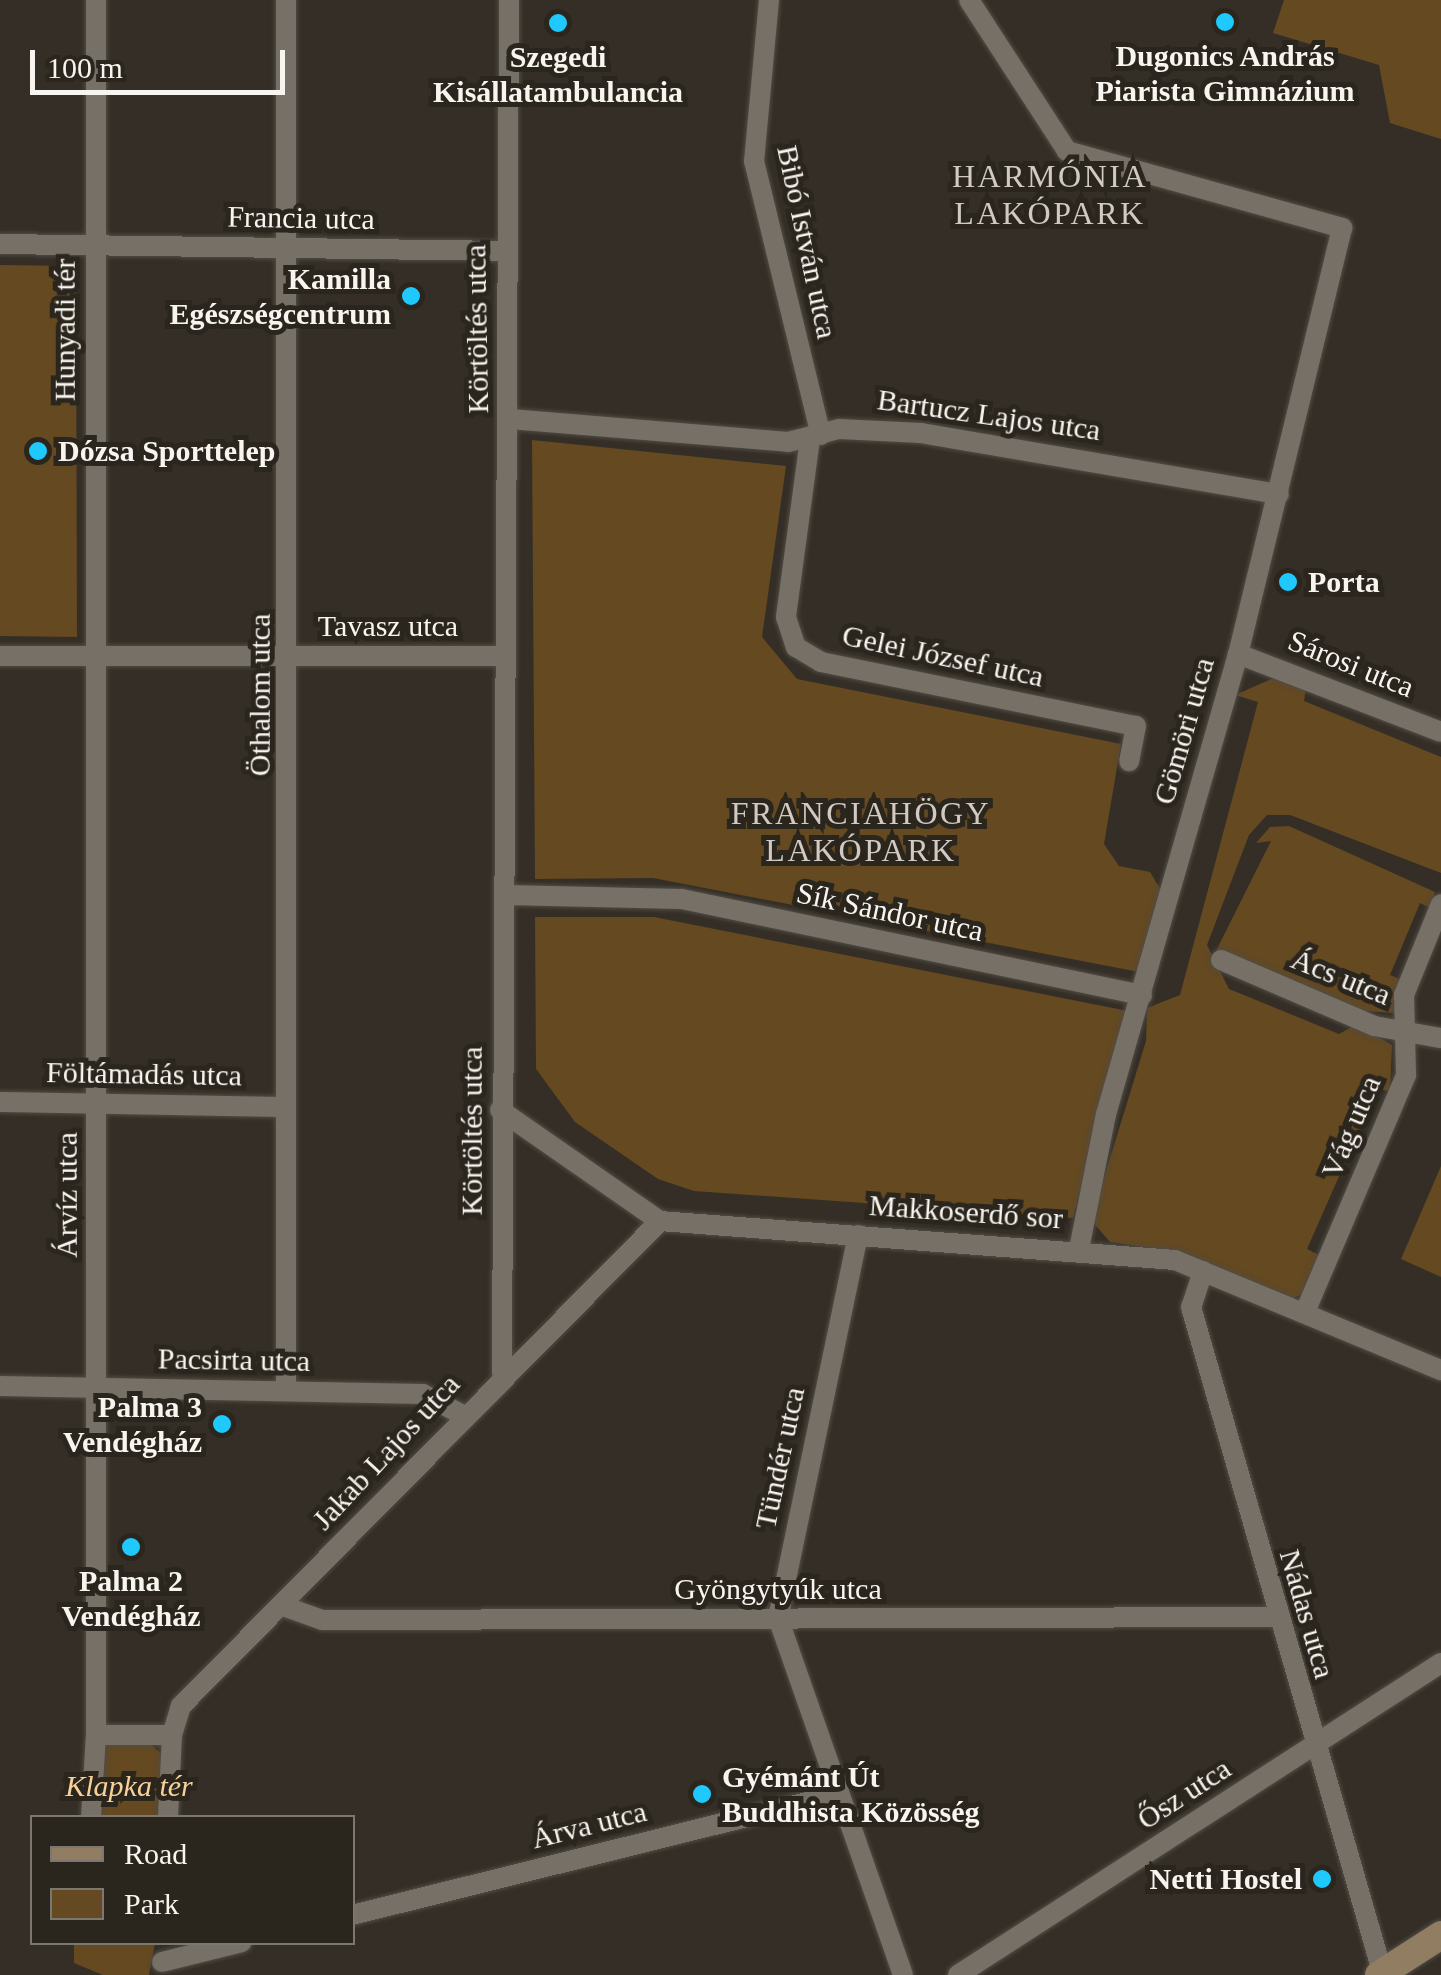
<!DOCTYPE html>
<html>
<head>
<meta charset="utf-8">
<style>
	body { margin:0 }
	#map { position:relative; width:1441px; height:1975px; overflow:hidden; background:#342e26; font-family:Georgia,serif }
	div>[style] { position:absolute }
	.green>* { inset:0; background:#644921 }
	.roads { filter:drop-shadow(0 0 2px #514c45) drop-shadow(0 0 2px #514c45) }
	.street>* { height:20px; margin:-10px; padding:0 10px; transform-origin:10px; border-radius:10px; background:#777067 }
	.secondary>* { height:28px; margin:-14px; padding:0 14px; transform-origin:14px; border-radius:14px; background:#907d62 }
	.dots>* { width:28px; height:28px; translate:-50% -50%; box-sizing:border-box; border:5px solid #2a251d; border-radius:50% }
	span { translate:-50% -50%; white-space:nowrap; text-align:center; line-height:1.15; -webkit-text-stroke:10px #2a251d; paint-order:stroke }
	.poi-label { font-size:30px; color:#f8f4ef; font-weight:700 }
	.right { translate:-100% -50%; text-align:right }
	.left { translate:0 -50%; text-align:left }
	.street-label { font-size:30px; color:#f8f4ef }
	.park-label { font-size:30px; color:#f8d19a; font-style:italic }
	.neighbourhood-label { font-size:32px; color:#d2cac0; letter-spacing:2.5px }
	.legend { position:absolute; left:30px; top:1815px; width:325px; height:130px; box-sizing:border-box; background:#2a251d; border:2px solid #7c7871; margin:0; padding:12px 18px; list-style:none; font-size:30px; color:#f8f4ef }
	.legend li { display:flex; align-items:center; gap:20px; height:50px }
	.legend b { width:50px; border:2px solid #7c7871 }
	.scale { position:absolute; left:30px; top:50px; width:255px; height:45px; box-sizing:border-box; border:5px solid #f8f4ef; border-top:0; padding-left:12px; font-size:30px; line-height:35px; white-space:nowrap; color:#f8f4ef; -webkit-text-stroke:8px #2a251d; paint-order:stroke }
</style>
</head>
<body>
<div id="map">
	<div class="green">
		<div style="clip-path:polygon(1284px 0,1441px 0,1441px 139px,1390px 123px,1379px 65px,1273px 33px)"></div>
		<div style="clip-path:polygon(0 265px,76px 266px,77px 637px,0 636px)"></div>
		<div style="clip-path:polygon(532px 440px,786px 466px,762px 637px,797px 679px,1121px 744px,1104px 844px,1119px 866px,1150px 872px,1161px 890px,1139px 972px,653px 878px,535px 879px)"></div>
		<div style="clip-path:polygon(1276px 677px,1306px 688px,1304px 701px,1441px 757px,1441px 873px,1290px 815px,1267px 815px,1249px 835px,1207px 945px,1229px 989px,1339px 1034px,1357px 1024px,1392px 1045px,1390px 1092px,1378px 1088px,1307px 1249px,1321px 1256px,1304px 1294px,1292px 1298px,1183px 1253px,1110px 1242px,1091px 1220px,1146px 1041px,1147px 1008px,1180px 995px,1258px 702px,1235px 695px)"></div>
		<div style="clip-path:polygon(1289px 826px,1435px 892px,1430px 908px,1420px 903px,1390px 975px,1400px 979px,1395px 1013px,1363px 1011px,1216px 951px,1271px 841px,1256px 843px,1270px 827px)"></div>
		<div style="clip-path:polygon(535px 917px,654px 917px,1128px 1011px,1073px 1218px,694px 1191px,658px 1179px,575px 1122px,536px 1069px)"></div>
		<div style="clip-path:polygon(1441px 1166px,1441px 1277px,1401px 1259px)"></div>
		<div style="clip-path:polygon(149px 1743px,162px 1754px,160px 1817px,98px 1818px,98px 1752px,107px 1744px)"></div>
		<div style="clip-path:polygon(74px 1943px,155px 1943px,149px 1975px,103px 1975px,74px 1963px)"></div>
	</div>
	<div class="roads">
		<div class="street">
			<div style="left:769px;top:0;width:162px;rotate:95.3deg"></div>
			<div style="left:754px;top:161px;width:282px;rotate:76.3deg"></div>
			<div style="left:969px;top:0;width:180px;rotate:57deg"></div>
			<div style="left:1067px;top:151px;width:286px;rotate:15.6deg"></div>
			<div style="left:1342px;top:228px;width:439px;rotate:103.7deg"></div>
			<div style="left:1238px;top:654px;width:479px;rotate:106deg"></div>
			<div style="left:1106px;top:1114px;width:138px;rotate:101.3deg"></div>
			<div style="left:0;top:244px;width:506px;rotate:0.79deg"></div>
			<div style="left:510px;top:419px;width:279px;rotate:4.7deg"></div>
			<div style="left:788px;top:442px;width:53px;rotate:-14.3deg"></div>
			<div style="left:839px;top:429px;width:82px;rotate:2.8deg"></div>
			<div style="left:921px;top:433px;width:363px;rotate:9.7deg"></div>
			<div style="left:810px;top:439px;width:180px;rotate:97.7deg"></div>
			<div style="left:786px;top:617px;width:32px;rotate:72deg"></div>
			<div style="left:796px;top:647px;width:29px;rotate:31deg"></div>
			<div style="left:821px;top:662px;width:321px;rotate:11.5deg"></div>
			<div style="left:1136px;top:726px;width:36px;rotate:101deg"></div>
			<div style="left:1238px;top:654px;width:217px;rotate:21deg"></div>
			<div style="left:0;top:656px;width:502px"></div>
			<div style="left:505px;top:895px;width:177px;rotate:1.3deg"></div>
			<div style="left:682px;top:899px;width:470px;rotate:11.8deg"></div>
			<div style="left:1221px;top:960px;width:167px;rotate:23.3deg"></div>
			<div style="left:1374px;top:1026px;width:68px;rotate:10.2deg"></div>
			<div style="left:0;top:1102px;width:286px;rotate:1deg"></div>
			<div style="left:500px;top:1110px;width:195px;rotate:34.8deg"></div>
			<div style="left:660px;top:1221px;width:516px;rotate:4.33deg"></div>
			<div style="left:1175px;top:1260px;width:288px;rotate:22.5deg"></div>
			<div style="left:858px;top:1235px;width:391px;rotate:101.8deg"></div>
			<div style="left:778px;top:1618px;width:378px;rotate:70.7deg"></div>
			<div style="left:1203px;top:1271px;width:38px;rotate:108deg"></div>
			<div style="left:1191px;top:1307px;width:695px;rotate:73.96deg"></div>
			<div style="left:1305px;top:1312px;width:258px;rotate:-66.9deg"></div>
			<div style="left:1406px;top:1075px;width:80px;rotate:-91.4deg"></div>
			<div style="left:1404px;top:995px;width:98px;rotate:-67.9deg"></div>
			<div style="left:502px;top:1373px;width:1373px;rotate:-89.71deg"></div>
			<div style="left:0;top:1386px;width:423px;rotate:1.1deg"></div>
			<div style="left:423px;top:1394px;width:43px;rotate:27.8deg"></div>
			<div style="left:286px;top:1391px;width:1391px;rotate:-90deg"></div>
			<div style="left:283px;top:1606px;width:41px;rotate:19.7deg"></div>
			<div style="left:322px;top:1620px;width:955px;rotate:-0.18deg"></div>
			<div style="left:96px;top:1735px;width:1735px;rotate:-90deg"></div>
			<div style="left:172px;top:1735px;width:30px;rotate:-73deg"></div>
			<div style="left:181px;top:1706px;width:682px;rotate:-45.36deg"></div>
			<div style="left:91px;top:1818px;width:83px;rotate:-86.6deg"></div>
			<div style="left:96px;top:1735px;width:76px"></div>
			<div style="left:172px;top:1735px;width:83px;rotate:92.8deg"></div>
			<div style="left:352px;top:1915px;width:502px;rotate:-13.95deg"></div>
			<div style="left:162px;top:1962px;width:82px;rotate:-14deg"></div>
			<div style="left:958px;top:1975px;width:575px;rotate:-32.86deg"></div>
		</div>
		<div class="secondary">
			<div style="left:1379px;top:1975px;width:74px;rotate:-32.8deg"></div>
		</div>
	</div>
	<div class="dots">
		<div style="left:1225px;top:22px;background:#20c9fd"></div>
		<div style="left:558px;top:23px;background:#20c9fd"></div>
		<div style="left:411px;top:296px;background:#20c9fd"></div>
		<div style="left:38px;top:451px;background:#20c9fd"></div>
		<div style="left:1288px;top:582px;background:#20c9fd"></div>
		<div style="left:222px;top:1424px;background:#20c9fd"></div>
		<div style="left:131px;top:1547px;background:#20c9fd"></div>
		<div style="left:702px;top:1794px;background:#20c9fd"></div>
		<div style="left:1322px;top:1879px;background:#20c9fd"></div>
	</div>
	<div class="poi-label">
		<span style="left:1225px;top:73px">Dugonics András<br>Piarista Gimnázium</span>
		<span style="left:558px;top:74px">Szegedi<br>Kisállatambulancia</span>
		<span class="right" style="left:391px;top:296px">Kamilla<br>Egészségcentrum</span>
		<span class="left" style="left:58px;top:451px">Dózsa Sporttelep</span>
		<span class="left" style="left:1308px;top:582px">Porta</span>
		<span class="right" style="left:202px;top:1424px">Palma 3<br>Vendégház</span>
		<span style="left:131px;top:1598px">Palma 2<br>Vendégház</span>
		<span class="left" style="left:722px;top:1794px">Gyémánt Út<br>Buddhista Közösség</span>
		<span class="right" style="left:1302px;top:1879px">Netti Hostel</span>
	</div>
	<div class="street-label">
		<span style="left:301px;top:218px;rotate:1deg">Francia utca</span>
		<span style="left:807px;top:242px;rotate:78deg">Bibó István utca</span>
		<span style="left:477px;top:329px;rotate:-91deg">Körtöltés utca</span>
		<span style="left:65px;top:330px;rotate:-90deg">Hunyadi tér</span>
		<span style="left:989px;top:415px;rotate:8deg">Bartucz Lajos utca</span>
		<span style="left:388px;top:626px">Tavasz utca</span>
		<span style="left:943px;top:656px;rotate:12deg">Gelei József utca</span>
		<span style="left:1351px;top:664px;rotate:22deg">Sárosi utca</span>
		<span style="left:260px;top:695px;rotate:-90deg">Öthalom utca</span>
		<span style="left:1184px;top:731px;rotate:-74deg">Gömöri utca</span>
		<span style="left:890px;top:912px;rotate:12deg">Sík Sándor utca</span>
		<span style="left:1341px;top:977px;rotate:22deg">Ács utca</span>
		<span style="left:144px;top:1074px;rotate:1deg">Föltámadás utca</span>
		<span style="left:1351px;top:1127px;rotate:-67deg">Vág utca</span>
		<span style="left:472px;top:1131px;rotate:-90deg">Körtöltés utca</span>
		<span style="left:67px;top:1195px;rotate:-90deg">Árvíz utca</span>
		<span style="left:966px;top:1212px;rotate:4deg">Makkoserdő sor</span>
		<span style="left:234px;top:1360px;rotate:1deg">Pacsirta utca</span>
		<span style="left:386px;top:1452px;rotate:-47deg">Jakab Lajos utca</span>
		<span style="left:780px;top:1458px;rotate:-78deg">Tündér utca</span>
		<span style="left:778px;top:1589px">Gyöngytyúk utca</span>
		<span style="left:1307px;top:1614px;rotate:74deg">Nádas utca</span>
		<span style="left:1184px;top:1794px;rotate:-33deg">Ősz utca</span>
		<span style="left:589px;top:1825px;rotate:-14deg">Árva utca</span>
	</div>
	<div class="park-label">
		<span style="left:129px;top:1786px">Klapka tér</span>
	</div>
	<div class="neighbourhood-label">
		<span style="left:1050px;top:195px">HARMÓNIA<br>LAKÓPARK</span>
		<span style="left:861px;top:832px">FRANCIAHÖGY<br>LAKÓPARK</span>
	</div>
	<ul class="legend">
	<li><b style="height:12px;background:#907d62"></b>Road</li>
	<li><b style="height:28px;background:#644921"></b>Park</li>
	</ul>
	<div class="scale">100 m</div>
</div>
</body>
</html>
